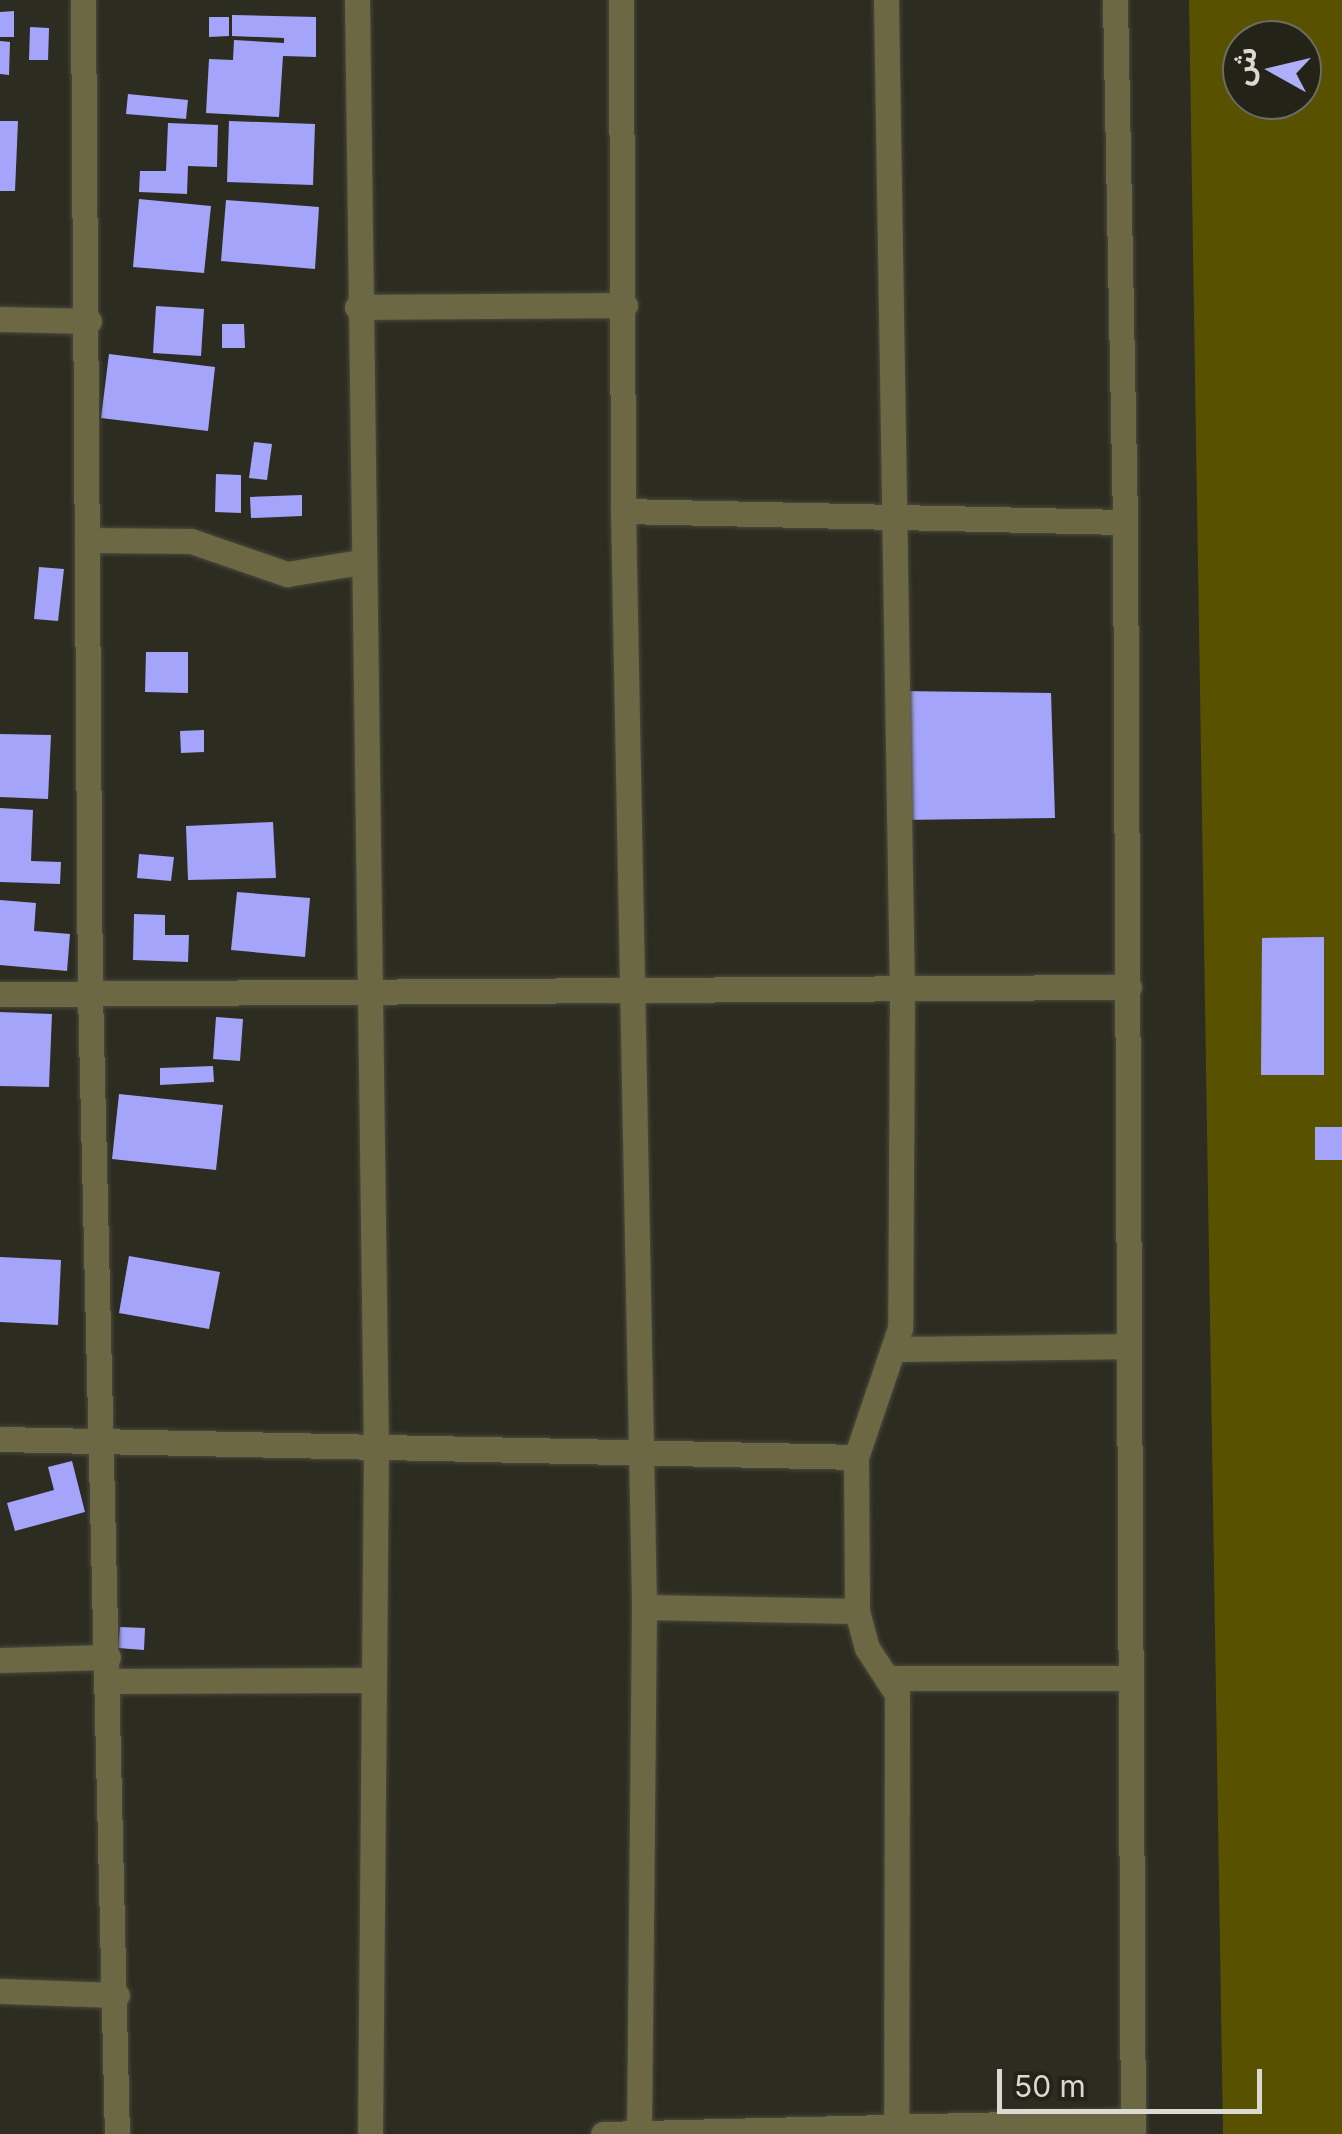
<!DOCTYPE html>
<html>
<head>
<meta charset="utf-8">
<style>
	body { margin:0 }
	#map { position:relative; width:1342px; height:2134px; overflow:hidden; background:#2d2c21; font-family:Inter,"Noto Sans Arabic",sans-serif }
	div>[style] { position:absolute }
	.green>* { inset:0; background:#585200 }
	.building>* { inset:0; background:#a4a5fa }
	.roads { filter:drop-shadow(0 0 2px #49483d) drop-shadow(0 0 2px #49483d) }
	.minor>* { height:25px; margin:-12.5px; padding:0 12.5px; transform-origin:12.5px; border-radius:12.5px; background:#6b6843 }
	span { translate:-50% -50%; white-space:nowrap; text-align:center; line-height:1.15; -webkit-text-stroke:10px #232318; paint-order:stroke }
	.north { position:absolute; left:1222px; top:20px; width:100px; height:100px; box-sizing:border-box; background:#232318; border:2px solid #6c6c63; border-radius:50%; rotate:278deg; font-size:28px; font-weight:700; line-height:40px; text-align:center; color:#dadad3 }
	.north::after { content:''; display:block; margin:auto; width:35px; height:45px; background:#adaffb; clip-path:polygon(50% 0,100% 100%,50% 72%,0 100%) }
	.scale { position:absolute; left:997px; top:2069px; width:265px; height:45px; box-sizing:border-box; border:5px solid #dadad3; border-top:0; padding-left:12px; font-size:30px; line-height:35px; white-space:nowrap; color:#dadad3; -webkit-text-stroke:8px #232318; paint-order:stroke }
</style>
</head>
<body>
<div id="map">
	<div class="green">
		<div style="clip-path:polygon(evenodd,1189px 0,1342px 0,1342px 2134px,1223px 2134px,1189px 0,1242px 40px,1302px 40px,1302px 100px,1242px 100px,1242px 40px)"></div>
	</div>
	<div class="building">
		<div style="clip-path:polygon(14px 11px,14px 37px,0 37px,0 12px)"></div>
		<div style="clip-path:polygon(232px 15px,316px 17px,316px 57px,283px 56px,279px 117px,206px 113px,209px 59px,233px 60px,234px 40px,284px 43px,284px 38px,232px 36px)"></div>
		<div style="clip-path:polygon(209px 17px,229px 17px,229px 36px,209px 37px)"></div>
		<div style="clip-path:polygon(30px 27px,49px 28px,48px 60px,29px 60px)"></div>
		<div style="clip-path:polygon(0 41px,10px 42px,9px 75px,0 74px)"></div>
		<div style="clip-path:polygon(128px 94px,188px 100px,186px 119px,126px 114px)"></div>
		<div style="clip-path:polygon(0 121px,18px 121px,15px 191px,0 191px)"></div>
		<div style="clip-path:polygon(229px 121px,315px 124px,313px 185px,227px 182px)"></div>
		<div style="clip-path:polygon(168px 123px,218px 125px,217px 167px,188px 166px,187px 194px,139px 192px,140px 171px,166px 171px)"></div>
		<div style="clip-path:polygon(139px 199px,211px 206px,204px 273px,133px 267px)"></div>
		<div style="clip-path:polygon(226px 200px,319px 207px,315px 269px,221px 261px)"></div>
		<div style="clip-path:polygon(156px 306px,204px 309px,201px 356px,153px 353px)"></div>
		<div style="clip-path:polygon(222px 324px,244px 324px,245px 348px,222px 348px)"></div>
		<div style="clip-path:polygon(109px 354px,215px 367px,208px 431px,101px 418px)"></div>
		<div style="clip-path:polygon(254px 442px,272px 444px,267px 480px,249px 478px)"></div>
		<div style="clip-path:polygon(216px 474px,241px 475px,241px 513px,215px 512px)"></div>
		<div style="clip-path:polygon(302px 495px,302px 516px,251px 518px,250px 497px)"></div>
		<div style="clip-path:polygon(39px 567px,64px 569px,58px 621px,34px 619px)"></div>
		<div style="clip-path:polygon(146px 652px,188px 652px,188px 693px,145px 692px)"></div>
		<div style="clip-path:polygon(898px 691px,1051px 693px,1055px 818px,900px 820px)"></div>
		<div style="clip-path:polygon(204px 730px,204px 752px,181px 753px,180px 731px)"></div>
		<div style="clip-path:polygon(0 734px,51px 735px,48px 799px,0 797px)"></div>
		<div style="clip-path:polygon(0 808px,33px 810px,31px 861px,61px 862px,60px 884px,0 882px)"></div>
		<div style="clip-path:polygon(273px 822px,276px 878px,188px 880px,186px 826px)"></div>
		<div style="clip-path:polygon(139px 854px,174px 857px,171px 881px,137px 878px)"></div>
		<div style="clip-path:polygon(237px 892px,310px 898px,305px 957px,231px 950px)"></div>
		<div style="clip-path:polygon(0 900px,36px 903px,34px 931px,70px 934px,67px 971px,0 965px)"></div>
		<div style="clip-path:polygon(134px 914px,165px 915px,165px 935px,189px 935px,188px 962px,133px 960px)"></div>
		<div style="clip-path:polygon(1324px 937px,1324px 1075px,1261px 1075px,1262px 938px)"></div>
		<div style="clip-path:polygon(0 1012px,52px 1014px,49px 1087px,0 1086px)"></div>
		<div style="clip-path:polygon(216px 1017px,243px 1019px,240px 1061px,213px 1059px)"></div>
		<div style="clip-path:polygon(213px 1066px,214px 1082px,160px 1085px,160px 1068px)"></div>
		<div style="clip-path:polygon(119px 1094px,223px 1105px,216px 1170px,112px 1159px)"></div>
		<div style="clip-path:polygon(1315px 1127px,1342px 1127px,1342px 1160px,1315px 1160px)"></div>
		<div style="clip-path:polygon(129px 1256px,220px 1272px,209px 1329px,119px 1313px)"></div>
		<div style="clip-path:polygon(0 1257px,61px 1260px,58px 1325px,0 1322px)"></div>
		<div style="clip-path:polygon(72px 1461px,85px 1512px,15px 1531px,7px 1503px,54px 1490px,48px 1467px)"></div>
		<div style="clip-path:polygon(120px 1627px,145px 1628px,144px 1650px,118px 1648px)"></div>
	</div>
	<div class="roads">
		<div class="minor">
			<div style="left:83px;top:0;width:992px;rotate:89.6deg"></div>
			<div style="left:90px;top:992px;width:1142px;rotate:88.65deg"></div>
			<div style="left:357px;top:0;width:1449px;rotate:89.25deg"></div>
			<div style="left:376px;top:1449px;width:685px;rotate:90.5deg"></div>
			<div style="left:621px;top:0;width:511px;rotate:89.78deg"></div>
			<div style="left:623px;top:511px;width:1096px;rotate:88.9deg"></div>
			<div style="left:644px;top:1607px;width:527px;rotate:90.54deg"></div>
			<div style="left:886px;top:0;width:993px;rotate:89.08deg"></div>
			<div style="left:902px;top:993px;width:335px;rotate:90.3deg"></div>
			<div style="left:900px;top:1328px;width:136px;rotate:108.8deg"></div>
			<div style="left:856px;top:1457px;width:154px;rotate:89.6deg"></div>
			<div style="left:857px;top:1611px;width:38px;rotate:75deg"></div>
			<div style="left:867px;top:1648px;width:55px;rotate:56.9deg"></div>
			<div style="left:897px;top:1694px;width:440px;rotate:90.1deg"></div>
			<div style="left:1115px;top:0;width:522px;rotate:88.9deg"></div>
			<div style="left:1125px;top:522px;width:1612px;rotate:89.72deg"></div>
			<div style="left:357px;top:307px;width:268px;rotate:-0.4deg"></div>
			<div style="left:0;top:319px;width:89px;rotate:1.3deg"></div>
			<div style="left:623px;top:511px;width:502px;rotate:1.26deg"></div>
			<div style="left:89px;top:540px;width:102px;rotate:0.6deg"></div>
			<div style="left:191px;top:541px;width:102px;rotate:19deg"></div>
			<div style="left:287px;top:574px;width:74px;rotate:-9.3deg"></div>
			<div style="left:0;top:994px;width:1129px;rotate:-0.36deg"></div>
			<div style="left:894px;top:1349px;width:233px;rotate:-0.7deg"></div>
			<div style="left:0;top:1439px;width:856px;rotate:1.2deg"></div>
			<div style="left:644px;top:1607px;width:213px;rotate:1.1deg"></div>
			<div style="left:0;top:1660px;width:108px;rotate:-1.6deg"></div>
			<div style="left:890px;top:1678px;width:239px"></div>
			<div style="left:109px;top:1681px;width:265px;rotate:-0.2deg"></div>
			<div style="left:0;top:1991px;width:117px;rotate:2deg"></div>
			<div style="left:603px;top:2134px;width:530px;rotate:-1.41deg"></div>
		</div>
	</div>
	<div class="north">ش</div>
	<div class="scale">50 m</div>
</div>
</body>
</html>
